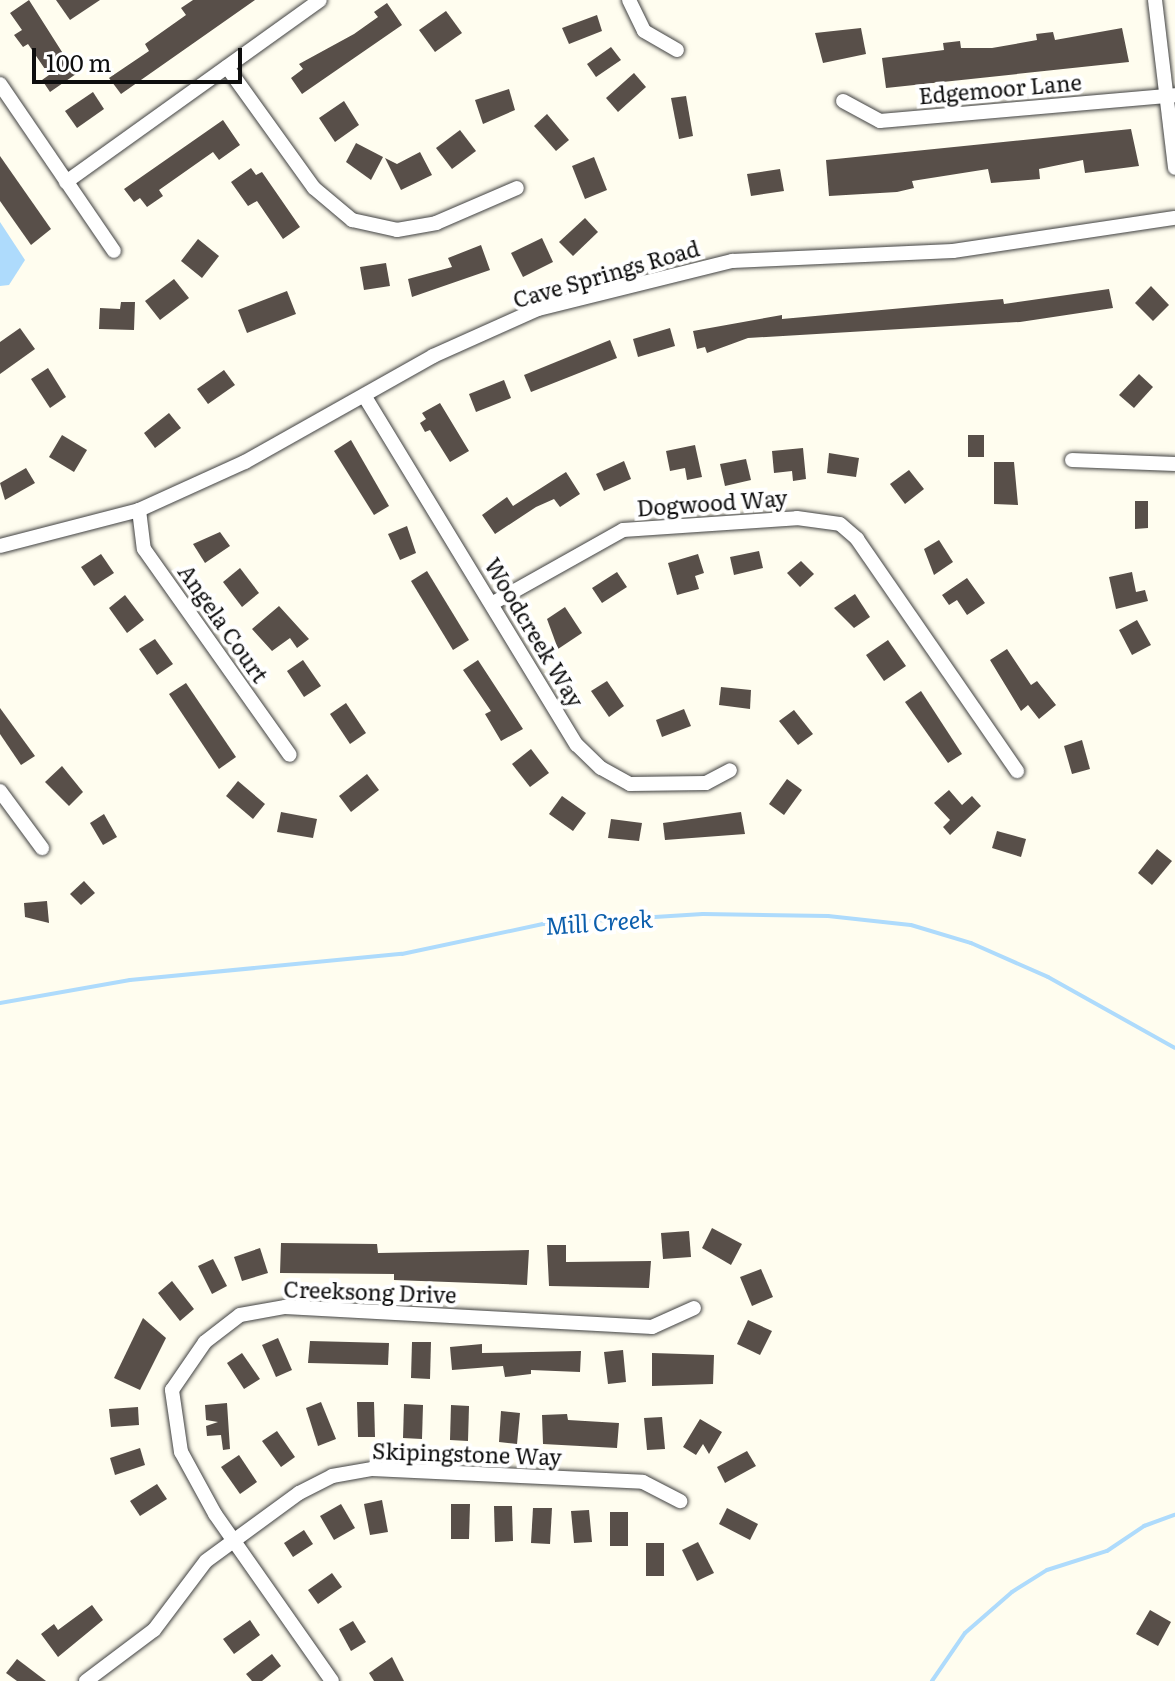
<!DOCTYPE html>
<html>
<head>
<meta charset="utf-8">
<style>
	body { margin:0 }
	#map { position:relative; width:1175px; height:1681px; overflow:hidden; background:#fffdef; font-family:Literata,serif }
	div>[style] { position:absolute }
	.water>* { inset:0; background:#aedbfc }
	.stream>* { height:4px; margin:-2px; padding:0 2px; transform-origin:2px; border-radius:2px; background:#aedbfc }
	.building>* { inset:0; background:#584f49 }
	.roads { filter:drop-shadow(0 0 2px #414141) drop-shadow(0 0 2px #414141) }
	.minor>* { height:14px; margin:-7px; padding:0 7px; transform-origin:7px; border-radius:7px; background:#fff }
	span { translate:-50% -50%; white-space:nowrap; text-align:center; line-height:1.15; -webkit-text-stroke:8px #fff; paint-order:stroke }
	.street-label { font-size:22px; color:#0e0e0e }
	.water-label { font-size:24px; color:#0b5eac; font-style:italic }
	.scale { position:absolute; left:32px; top:48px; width:210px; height:36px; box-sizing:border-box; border:4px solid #0e0e0e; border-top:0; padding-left:10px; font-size:24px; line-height:28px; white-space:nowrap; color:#0e0e0e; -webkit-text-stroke:6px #fff; paint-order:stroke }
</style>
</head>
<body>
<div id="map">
	<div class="water">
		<div style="clip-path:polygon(0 222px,25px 260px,9px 285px,0 286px)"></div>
	</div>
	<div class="stream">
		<div style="left:0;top:1003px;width:132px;rotate:-10deg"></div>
		<div style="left:130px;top:980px;width:273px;rotate:-5.5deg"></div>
		<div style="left:402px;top:954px;width:144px;rotate:-12deg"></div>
		<div style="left:543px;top:924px;width:160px;rotate:-3.6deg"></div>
		<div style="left:703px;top:914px;width:125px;rotate:0.9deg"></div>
		<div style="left:828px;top:916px;width:83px;rotate:6.2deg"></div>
		<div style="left:911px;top:925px;width:63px;rotate:16.7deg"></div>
		<div style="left:971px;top:943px;width:84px;rotate:23.8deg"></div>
		<div style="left:1048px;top:977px;width:145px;rotate:29.2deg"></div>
		<div style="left:932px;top:1681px;width:58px;rotate:-55.5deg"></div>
		<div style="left:965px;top:1633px;width:62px;rotate:-41.1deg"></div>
		<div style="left:1012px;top:1592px;width:41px;rotate:-32.2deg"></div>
		<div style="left:1047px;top:1570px;width:63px;rotate:-17.6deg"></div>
		<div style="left:1107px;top:1551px;width:45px;rotate:-34deg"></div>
		<div style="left:1144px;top:1526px;width:33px;rotate:-20deg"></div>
	</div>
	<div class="building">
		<div style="clip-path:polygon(29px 0,76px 74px,50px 92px,42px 80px,49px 75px,28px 44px,23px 47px,14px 35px,22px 30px,10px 13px)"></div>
		<div style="clip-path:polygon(56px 0,100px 0,70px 20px)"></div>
		<div style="clip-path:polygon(193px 0,255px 0,121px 94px,109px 78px,149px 51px,145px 44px,186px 15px,181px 8px)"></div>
		<div style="clip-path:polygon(387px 3px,402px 25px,302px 94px,291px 78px,303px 69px,299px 64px,354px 34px,378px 17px,374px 12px)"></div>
		<div style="clip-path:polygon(446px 11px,462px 33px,435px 52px,419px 30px)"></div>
		<div style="clip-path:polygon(597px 15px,602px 31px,569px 44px,562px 28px)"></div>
		<div style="clip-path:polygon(861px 28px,866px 54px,823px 63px,815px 33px)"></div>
		<div style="clip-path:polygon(1122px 28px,1129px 62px,886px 88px,882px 58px,944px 50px,943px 43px,960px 41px,961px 48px,992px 48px,1037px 40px,1036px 34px,1053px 32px,1055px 40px)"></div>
		<div style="clip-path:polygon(611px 47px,621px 60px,596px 77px,587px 64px)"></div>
		<div style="clip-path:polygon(634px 73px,646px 87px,618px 112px,606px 98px)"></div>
		<div style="clip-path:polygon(509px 89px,515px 110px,483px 124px,475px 100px)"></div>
		<div style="clip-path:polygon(93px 92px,104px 109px,77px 128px,65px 111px)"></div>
		<div style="clip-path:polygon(686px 96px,693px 136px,679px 139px,671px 98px)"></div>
		<div style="clip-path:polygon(344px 101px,359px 125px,335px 142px,319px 118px)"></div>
		<div style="clip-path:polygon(547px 114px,569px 140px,556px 151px,534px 126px)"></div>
		<div style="clip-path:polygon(223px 120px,240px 145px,219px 160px,213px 152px,159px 190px,163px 196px,147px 207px,140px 198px,134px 202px,124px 189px)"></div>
		<div style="clip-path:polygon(1131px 129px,1139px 166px,1085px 173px,1083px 160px,1039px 169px,1040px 179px,991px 183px,988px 169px,912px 181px,914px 188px,897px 192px,829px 196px,826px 160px)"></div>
		<div style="clip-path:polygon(460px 130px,476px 151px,452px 169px,436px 148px)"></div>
		<div style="clip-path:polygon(356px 143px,383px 157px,371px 180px,346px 162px)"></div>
		<div style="clip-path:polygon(420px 152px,432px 175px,401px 190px,385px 158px,397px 164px)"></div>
		<div style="clip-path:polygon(0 156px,51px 229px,31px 245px,0 201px)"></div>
		<div style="clip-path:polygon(594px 157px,607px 190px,585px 199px,572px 166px)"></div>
		<div style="clip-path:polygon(251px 168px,256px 175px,262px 172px,300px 227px,283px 239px,257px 201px,248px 206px,231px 182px)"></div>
		<div style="clip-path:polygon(780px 169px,784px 191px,751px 196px,747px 174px)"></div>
		<div style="clip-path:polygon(585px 218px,598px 232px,573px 256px,559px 242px)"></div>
		<div style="clip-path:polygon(542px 238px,553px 262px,523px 277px,511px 253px)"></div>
		<div style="clip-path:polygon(198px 239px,219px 256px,202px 278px,181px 261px)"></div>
		<div style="clip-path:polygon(481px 245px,490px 270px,412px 297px,408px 279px,452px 267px,448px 258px)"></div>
		<div style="clip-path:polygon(386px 263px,390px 286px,364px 290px,360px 267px)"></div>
		<div style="clip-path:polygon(174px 279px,189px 298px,160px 320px,145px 301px)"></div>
		<div style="clip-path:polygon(1151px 286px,1169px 305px,1153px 321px,1135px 303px)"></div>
		<div style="clip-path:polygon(1109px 289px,1113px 308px,1020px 322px,748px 338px,707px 353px,705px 347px,697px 349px,693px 331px,782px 315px,782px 319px,1003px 299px,1004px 304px)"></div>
		<div style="clip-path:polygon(287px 291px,296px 314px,247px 333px,238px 310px)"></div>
		<div style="clip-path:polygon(121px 302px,135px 302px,134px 330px,99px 329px,100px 308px,120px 309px)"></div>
		<div style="clip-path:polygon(20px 328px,35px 349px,0 374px,0 342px)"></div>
		<div style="clip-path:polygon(670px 328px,675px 346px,638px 357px,633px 339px)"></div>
		<div style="clip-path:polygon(610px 340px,617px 358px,531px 392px,524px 375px)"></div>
		<div style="clip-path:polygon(48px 368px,66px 397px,50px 408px,31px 379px)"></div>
		<div style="clip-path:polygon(224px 370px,235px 385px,208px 404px,197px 389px)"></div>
		<div style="clip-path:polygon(1139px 374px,1153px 387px,1134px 408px,1119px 395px)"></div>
		<div style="clip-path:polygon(504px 380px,511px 398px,476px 412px,469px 394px)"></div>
		<div style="clip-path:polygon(440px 403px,469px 451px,450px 462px,430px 430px,425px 432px,420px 423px,426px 419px,422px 413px)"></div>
		<div style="clip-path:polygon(169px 413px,181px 428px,155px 448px,144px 433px)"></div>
		<div style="clip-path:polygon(62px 435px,87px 450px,74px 472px,49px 457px)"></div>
		<div style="clip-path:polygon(968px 435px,984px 435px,984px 457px,968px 457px)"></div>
		<div style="clip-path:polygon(351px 440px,389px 506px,374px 515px,334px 451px)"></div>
		<div style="clip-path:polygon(695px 445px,702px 477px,687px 480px,685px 468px,670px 471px,666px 451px)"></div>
		<div style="clip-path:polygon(803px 448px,806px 479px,793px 481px,792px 471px,774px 473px,772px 451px)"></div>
		<div style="clip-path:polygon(829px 453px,859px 458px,856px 477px,827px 473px)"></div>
		<div style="clip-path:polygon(746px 459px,751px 480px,725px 486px,720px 464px)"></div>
		<div style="clip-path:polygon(624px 461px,631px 479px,604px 491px,596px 474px)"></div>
		<div style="clip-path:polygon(994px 462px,1014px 462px,1018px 505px,994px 504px)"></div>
		<div style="clip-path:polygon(26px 468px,35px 483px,5px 500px,0 483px)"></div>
		<div style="clip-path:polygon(909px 470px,924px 489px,905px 504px,890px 484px)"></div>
		<div style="clip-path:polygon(566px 472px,580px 494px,560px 507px,554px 499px,536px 507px,495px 534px,482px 515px,507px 497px,513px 506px)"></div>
		<div style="clip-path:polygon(1135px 501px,1148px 501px,1148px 528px,1135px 529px)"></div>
		<div style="clip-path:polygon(407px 526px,416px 553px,400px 560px,388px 534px)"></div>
		<div style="clip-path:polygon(220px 532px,230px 546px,205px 563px,193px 544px)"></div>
		<div style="clip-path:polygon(939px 540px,953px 562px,934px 575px,924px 549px)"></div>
		<div style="clip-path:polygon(759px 551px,763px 568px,734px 575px,730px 557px)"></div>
		<div style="clip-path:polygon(101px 554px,114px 573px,94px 586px,81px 567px)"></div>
		<div style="clip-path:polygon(698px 554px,704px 573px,695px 576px,699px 589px,677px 595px,668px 563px)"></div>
		<div style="clip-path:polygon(801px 561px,814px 574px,800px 587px,787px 573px)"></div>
		<div style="clip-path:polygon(240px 568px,259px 593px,242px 607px,223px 582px)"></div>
		<div style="clip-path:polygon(427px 571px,469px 640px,453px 650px,411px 581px)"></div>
		<div style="clip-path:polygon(617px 572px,627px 587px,602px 603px,592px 588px)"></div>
		<div style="clip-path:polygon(1132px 572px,1136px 592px,1145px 590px,1148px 601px,1116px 609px,1109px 577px)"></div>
		<div style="clip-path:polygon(967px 578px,985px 603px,967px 615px,957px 600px,949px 605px,942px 595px)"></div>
		<div style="clip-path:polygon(855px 594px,870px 617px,854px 628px,834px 608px)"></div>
		<div style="clip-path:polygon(125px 595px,144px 620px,127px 633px,109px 608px)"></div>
		<div style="clip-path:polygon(279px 606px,309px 639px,297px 648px,290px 638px,272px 651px,252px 629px)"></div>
		<div style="clip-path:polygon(565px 607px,582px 633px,558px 649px,547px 619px)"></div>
		<div style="clip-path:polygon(1137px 620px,1151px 645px,1132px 655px,1119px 630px)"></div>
		<div style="clip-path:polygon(155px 639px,173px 664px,157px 675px,139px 649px)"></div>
		<div style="clip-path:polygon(888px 640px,906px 666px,884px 681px,866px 655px)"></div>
		<div style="clip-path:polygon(1007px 649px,1031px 685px,1037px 681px,1056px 705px,1039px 719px,1028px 705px,1021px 711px,990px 660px)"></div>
		<div style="clip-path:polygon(303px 660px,321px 686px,304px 697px,287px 671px)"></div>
		<div style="clip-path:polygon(478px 660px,523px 729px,501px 741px,485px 714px,491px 711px,463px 670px)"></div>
		<div style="clip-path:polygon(607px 681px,624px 706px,609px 717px,591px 691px)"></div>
		<div style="clip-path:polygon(186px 683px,236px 757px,219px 769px,169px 694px)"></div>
		<div style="clip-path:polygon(721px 687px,751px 690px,750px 709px,719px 705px)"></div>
		<div style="clip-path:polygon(921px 691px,962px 754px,948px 763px,905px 702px)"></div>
		<div style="clip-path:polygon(346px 703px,366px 733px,350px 744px,330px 714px)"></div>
		<div style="clip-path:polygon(0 708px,35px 756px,21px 765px,0 734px)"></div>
		<div style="clip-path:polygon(684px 709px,691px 726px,662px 737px,656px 720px)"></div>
		<div style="clip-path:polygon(794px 710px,813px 734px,798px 745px,779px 721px)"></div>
		<div style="clip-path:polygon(1082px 740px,1090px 769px,1072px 774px,1064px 746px)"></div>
		<div style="clip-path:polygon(531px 749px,549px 773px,530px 787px,512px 764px)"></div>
		<div style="clip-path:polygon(62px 766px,83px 792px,69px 806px,45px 782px)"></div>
		<div style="clip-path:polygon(367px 774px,379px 790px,351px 812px,339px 796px)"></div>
		<div style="clip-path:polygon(787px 779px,802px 790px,784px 815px,769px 804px)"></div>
		<div style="clip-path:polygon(238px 781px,265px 804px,253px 819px,226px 796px)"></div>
		<div style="clip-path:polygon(949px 790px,962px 805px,972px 796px,981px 806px,950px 835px,943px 827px,950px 820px,934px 803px)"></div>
		<div style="clip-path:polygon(562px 796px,586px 813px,573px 831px,549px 814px)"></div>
		<div style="clip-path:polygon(281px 812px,317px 819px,313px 838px,277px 832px)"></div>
		<div style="clip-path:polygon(741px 812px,745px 834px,665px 840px,663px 823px)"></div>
		<div style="clip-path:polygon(104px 814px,117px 837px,103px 845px,90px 823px)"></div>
		<div style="clip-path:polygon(611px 819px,642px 823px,639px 841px,608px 838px)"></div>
		<div style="clip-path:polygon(997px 831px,1026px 839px,1021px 857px,992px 848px)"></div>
		<div style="clip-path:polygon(1157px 849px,1172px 861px,1152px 885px,1138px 873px)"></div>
		<div style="clip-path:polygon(84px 881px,95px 893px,81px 905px,70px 894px)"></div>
		<div style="clip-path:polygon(47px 901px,49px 923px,25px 917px,24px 903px)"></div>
		<div style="clip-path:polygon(712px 1228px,742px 1244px,731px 1265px,702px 1248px)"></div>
		<div style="clip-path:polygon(689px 1231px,691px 1257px,663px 1259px,661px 1233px)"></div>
		<div style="clip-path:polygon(281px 1243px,377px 1244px,378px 1253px,529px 1250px,527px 1285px,394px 1280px,394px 1274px,280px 1273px)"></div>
		<div style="clip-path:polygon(547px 1245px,566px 1245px,566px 1262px,651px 1261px,649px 1288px,549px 1286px)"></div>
		<div style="clip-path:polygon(260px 1248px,268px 1273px,242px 1281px,234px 1257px)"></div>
		<div style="clip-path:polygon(213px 1259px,227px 1286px,212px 1294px,198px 1266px)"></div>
		<div style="clip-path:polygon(761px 1269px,773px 1297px,752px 1306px,740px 1277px)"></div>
		<div style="clip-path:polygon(172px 1281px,194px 1309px,180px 1321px,158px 1293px)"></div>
		<div style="clip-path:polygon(143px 1318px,166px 1338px,140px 1390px,114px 1378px)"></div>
		<div style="clip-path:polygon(748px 1320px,772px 1331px,760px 1355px,737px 1344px)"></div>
		<div style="clip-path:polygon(278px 1338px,292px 1370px,276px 1377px,262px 1345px)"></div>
		<div style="clip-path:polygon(310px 1341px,389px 1343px,388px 1365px,308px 1363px)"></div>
		<div style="clip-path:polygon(412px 1342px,431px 1342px,430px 1379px,411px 1378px)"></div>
		<div style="clip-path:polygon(482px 1344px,482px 1353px,581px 1351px,580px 1372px,531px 1370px,531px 1374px,505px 1377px,503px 1366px,452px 1370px,450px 1347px)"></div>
		<div style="clip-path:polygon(623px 1350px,626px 1382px,608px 1384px,604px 1352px)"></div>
		<div style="clip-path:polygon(242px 1353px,260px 1379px,244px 1389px,227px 1363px)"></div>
		<div style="clip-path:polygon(652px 1353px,714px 1355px,713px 1384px,652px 1386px)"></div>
		<div style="clip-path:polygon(321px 1402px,336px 1439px,318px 1446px,306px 1408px)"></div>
		<div style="clip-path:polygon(357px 1402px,374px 1402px,375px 1437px,358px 1437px)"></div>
		<div style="clip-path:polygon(227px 1403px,230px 1449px,223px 1450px,221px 1435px,207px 1436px,206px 1426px,218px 1422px,206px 1420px,205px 1405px)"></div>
		<div style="clip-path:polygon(404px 1404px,423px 1405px,422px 1439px,403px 1438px)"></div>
		<div style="clip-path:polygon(451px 1405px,469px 1406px,468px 1441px,450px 1440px)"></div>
		<div style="clip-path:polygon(138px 1407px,139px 1425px,111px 1427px,109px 1409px)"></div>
		<div style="clip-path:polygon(501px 1411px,520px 1413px,517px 1444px,499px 1442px)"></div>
		<div style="clip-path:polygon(567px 1414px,568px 1420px,619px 1423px,617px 1448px,543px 1444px,542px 1415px)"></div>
		<div style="clip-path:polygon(662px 1417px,665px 1449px,647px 1450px,644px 1418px)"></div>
		<div style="clip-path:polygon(700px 1419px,722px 1432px,709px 1454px,703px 1444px,696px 1455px,683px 1447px)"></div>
		<div style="clip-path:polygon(277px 1431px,295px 1457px,281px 1467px,262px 1441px)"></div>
		<div style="clip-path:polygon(140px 1448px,145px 1465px,115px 1475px,110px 1458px)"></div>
		<div style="clip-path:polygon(747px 1451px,756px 1466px,725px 1483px,717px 1467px)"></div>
		<div style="clip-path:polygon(239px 1455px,257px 1482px,240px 1494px,221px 1467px)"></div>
		<div style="clip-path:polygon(157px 1484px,167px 1499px,140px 1516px,130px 1501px)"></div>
		<div style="clip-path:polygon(382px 1500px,388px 1532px,370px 1535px,364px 1504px)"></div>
		<div style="clip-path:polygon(341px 1504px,355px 1528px,334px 1540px,320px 1516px)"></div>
		<div style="clip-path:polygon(451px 1504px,470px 1504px,469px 1539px,451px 1539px)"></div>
		<div style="clip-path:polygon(494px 1506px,512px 1506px,513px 1541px,495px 1542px)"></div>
		<div style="clip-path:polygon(533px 1508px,552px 1508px,550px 1544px,531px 1543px)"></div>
		<div style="clip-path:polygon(727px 1508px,758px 1524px,750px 1540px,719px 1524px)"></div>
		<div style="clip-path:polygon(589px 1510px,592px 1542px,574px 1543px,571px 1511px)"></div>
		<div style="clip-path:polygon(610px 1512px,628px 1512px,628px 1546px,610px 1546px)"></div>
		<div style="clip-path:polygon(304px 1530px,313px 1544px,293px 1557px,284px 1543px)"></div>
		<div style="clip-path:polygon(698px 1542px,714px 1573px,697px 1581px,682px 1550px)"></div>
		<div style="clip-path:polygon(646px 1543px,664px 1543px,664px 1576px,646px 1576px)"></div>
		<div style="clip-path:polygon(332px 1573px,342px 1587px,318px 1604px,308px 1590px)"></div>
		<div style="clip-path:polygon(92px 1605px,103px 1620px,58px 1657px,41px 1634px,54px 1624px,58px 1630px)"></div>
		<div style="clip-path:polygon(1150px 1610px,1171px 1622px,1158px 1646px,1136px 1634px)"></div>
		<div style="clip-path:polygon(250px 1620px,260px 1635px,234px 1654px,223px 1639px)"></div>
		<div style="clip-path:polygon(353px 1621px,366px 1642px,351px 1651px,339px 1629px)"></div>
		<div style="clip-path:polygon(272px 1654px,281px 1666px,262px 1681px,252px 1681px,246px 1674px)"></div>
		<div style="clip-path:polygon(392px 1657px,404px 1681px,374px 1681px,369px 1673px)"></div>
		<div style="clip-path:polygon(17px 1659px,46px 1681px,17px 1681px,6px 1673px)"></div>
	</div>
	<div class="roads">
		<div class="minor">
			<div style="left:629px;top:0;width:34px;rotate:64deg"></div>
			<div style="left:644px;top:31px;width:38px;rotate:30deg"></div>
			<div style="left:1155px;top:0;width:169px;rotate:83.2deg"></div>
			<div style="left:227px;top:67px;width:149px;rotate:54.3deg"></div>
			<div style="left:314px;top:188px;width:50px;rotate:40.1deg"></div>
			<div style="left:352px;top:220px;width:46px;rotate:12.5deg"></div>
			<div style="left:397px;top:230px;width:40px;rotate:-10deg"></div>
			<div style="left:436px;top:223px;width:88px;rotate:-23.4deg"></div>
			<div style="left:0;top:84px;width:202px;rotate:55.7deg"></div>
			<div style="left:843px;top:101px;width:42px;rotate:28.4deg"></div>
			<div style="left:880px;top:121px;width:296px;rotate:-5deg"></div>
			<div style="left:66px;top:182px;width:312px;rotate:-35.6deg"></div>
			<div style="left:365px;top:397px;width:407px;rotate:58.7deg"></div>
			<div style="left:577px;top:745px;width:33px;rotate:44deg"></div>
			<div style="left:601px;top:768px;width:33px;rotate:29deg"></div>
			<div style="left:630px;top:784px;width:76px;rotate:-0.8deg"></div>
			<div style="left:706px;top:783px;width:27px;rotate:-28deg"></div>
			<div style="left:1072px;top:460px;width:103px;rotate:2.2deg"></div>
			<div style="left:139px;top:510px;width:39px;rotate:83deg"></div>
			<div style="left:144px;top:549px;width:252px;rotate:54.7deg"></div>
			<div style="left:0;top:546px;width:144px;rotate:-14.5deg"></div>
			<div style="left:139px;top:510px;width:116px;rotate:-24.4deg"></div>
			<div style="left:245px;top:462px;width:216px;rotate:-29.4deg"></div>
			<div style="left:433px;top:356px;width:115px;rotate:-24.1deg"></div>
			<div style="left:538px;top:309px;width:200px;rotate:-13.9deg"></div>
			<div style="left:732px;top:261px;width:221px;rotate:-2.6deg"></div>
			<div style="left:953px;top:251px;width:224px;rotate:-8.5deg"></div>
			<div style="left:493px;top:603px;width:149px;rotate:-29.3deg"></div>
			<div style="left:623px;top:530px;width:174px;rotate:-3.9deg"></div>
			<div style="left:797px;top:518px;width:43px;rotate:7.9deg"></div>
			<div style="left:840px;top:524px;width:23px;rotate:41deg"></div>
			<div style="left:857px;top:539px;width:282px;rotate:55.4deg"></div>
			<div style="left:0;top:791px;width:71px;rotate:53.6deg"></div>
			<div style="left:86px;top:1681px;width:85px;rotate:-36.9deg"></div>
			<div style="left:154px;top:1630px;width:86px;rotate:-53deg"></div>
			<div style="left:206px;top:1561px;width:115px;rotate:-36.2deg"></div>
			<div style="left:299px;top:1493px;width:37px;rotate:-27deg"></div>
			<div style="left:332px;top:1476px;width:41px;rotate:-9.9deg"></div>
			<div style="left:372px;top:1469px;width:271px;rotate:2.7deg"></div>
			<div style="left:643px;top:1482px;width:42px;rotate:27.2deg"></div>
			<div style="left:332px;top:1681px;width:204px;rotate:-125deg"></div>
			<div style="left:215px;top:1514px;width:71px;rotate:-118.7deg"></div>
			<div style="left:181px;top:1452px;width:63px;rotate:-98.3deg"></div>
			<div style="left:172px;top:1390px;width:58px;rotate:-55.5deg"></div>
			<div style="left:205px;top:1342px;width:44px;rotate:-37.6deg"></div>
			<div style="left:240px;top:1315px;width:46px;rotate:-10.1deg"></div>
			<div style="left:285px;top:1307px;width:368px;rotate:3.1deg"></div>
			<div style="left:652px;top:1327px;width:46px;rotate:-24.3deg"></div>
		</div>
	</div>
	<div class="street-label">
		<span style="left:1000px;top:88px;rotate:-5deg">Edgemoor Lane</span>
		<span style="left:606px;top:273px;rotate:-16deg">Cave Springs Road</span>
		<span style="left:712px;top:502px;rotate:-4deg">Dogwood Way</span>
		<span style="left:224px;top:623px;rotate:55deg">Angela Court</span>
		<span style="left:535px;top:632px;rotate:59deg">Woodcreek Way</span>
		<span style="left:370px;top:1291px;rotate:2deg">Creeksong Drive</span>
		<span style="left:467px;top:1453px;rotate:2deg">Skipingstone Way</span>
	</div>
	<div class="water-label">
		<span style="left:599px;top:921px;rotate:-4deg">Mill Creek</span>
	</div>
	<div class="scale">100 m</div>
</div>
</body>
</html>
